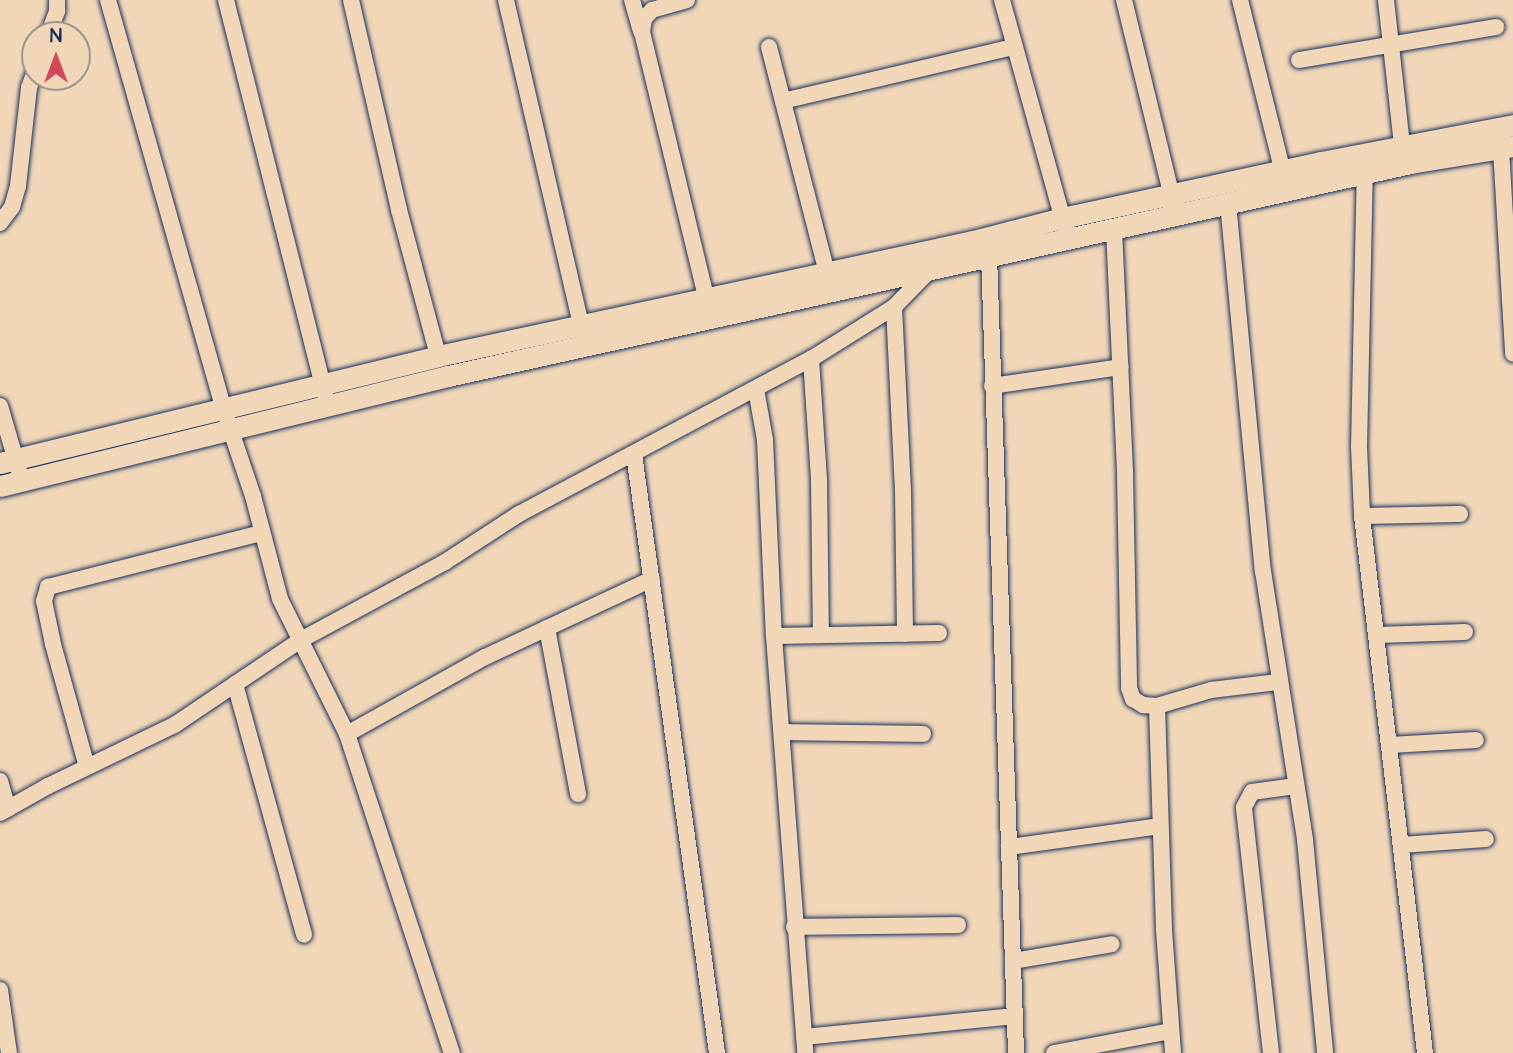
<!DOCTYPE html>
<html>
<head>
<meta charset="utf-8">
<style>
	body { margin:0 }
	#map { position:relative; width:1513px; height:1053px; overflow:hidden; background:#f1d7b8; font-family:"Architects Daughter",sans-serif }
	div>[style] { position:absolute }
	.roads { filter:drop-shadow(0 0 2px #1b2f5e) drop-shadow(0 0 2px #1b2f5e) }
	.minor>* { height:16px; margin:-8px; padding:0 8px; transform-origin:8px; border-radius:8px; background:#f1d7b8 }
	.secondary>* { height:21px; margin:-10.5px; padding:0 10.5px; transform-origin:10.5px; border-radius:10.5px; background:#f1d7b8 }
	span { translate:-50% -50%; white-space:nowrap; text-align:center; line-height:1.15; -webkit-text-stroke:5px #f1d7b8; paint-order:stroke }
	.north { position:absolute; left:21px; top:21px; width:70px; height:70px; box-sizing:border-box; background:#f1d7b8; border:2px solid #9b9494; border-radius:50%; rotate:0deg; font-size:19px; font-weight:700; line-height:28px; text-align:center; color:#1b2f5e }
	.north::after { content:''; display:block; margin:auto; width:24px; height:32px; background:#d1495b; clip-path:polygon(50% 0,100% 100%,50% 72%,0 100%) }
</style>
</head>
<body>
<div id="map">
	<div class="roads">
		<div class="minor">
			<div style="left:108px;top:0;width:423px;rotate:74.2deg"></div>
			<div style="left:223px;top:407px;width:94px;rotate:71.4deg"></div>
			<div style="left:253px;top:496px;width:106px;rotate:75.3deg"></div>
			<div style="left:280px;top:599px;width:151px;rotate:63.6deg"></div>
			<div style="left:347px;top:734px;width:336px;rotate:71.8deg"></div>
			<div style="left:226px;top:0;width:407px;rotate:75.9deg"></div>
			<div style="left:351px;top:0;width:215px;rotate:77.1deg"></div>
			<div style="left:399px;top:210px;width:151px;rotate:75deg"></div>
			<div style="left:506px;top:0;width:342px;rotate:77deg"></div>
			<div style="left:632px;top:0;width:32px;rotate:74deg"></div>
			<div style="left:687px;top:0;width:36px;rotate:164deg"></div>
			<div style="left:652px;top:10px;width:12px;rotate:132deg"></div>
			<div style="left:644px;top:19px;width:13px;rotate:99deg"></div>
			<div style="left:642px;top:32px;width:285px;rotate:76.4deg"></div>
			<div style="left:1002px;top:0;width:236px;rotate:74.5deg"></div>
			<div style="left:1124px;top:0;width:211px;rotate:76.3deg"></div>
			<div style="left:1240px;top:0;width:187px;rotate:76deg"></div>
			<div style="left:1386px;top:0;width:146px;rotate:83.7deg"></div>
			<div style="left:48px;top:35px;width:26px;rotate:-69deg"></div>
			<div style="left:57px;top:11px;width:11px;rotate:-90deg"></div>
			<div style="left:769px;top:47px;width:233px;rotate:75.6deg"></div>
			<div style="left:1299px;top:60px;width:200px;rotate:-9.5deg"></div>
			<div style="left:783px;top:101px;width:236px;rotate:-13.2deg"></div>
			<div style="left:1501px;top:149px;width:205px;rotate:86.6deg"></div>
			<div style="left:1365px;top:163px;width:283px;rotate:91.2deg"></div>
			<div style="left:1359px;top:446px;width:70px;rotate:87.5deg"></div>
			<div style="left:1362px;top:516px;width:541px;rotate:83.31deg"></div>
			<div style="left:1228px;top:203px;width:370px;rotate:84.6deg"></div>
			<div style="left:1263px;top:571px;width:272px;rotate:81.1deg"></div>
			<div style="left:1305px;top:840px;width:214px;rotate:84.6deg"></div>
			<div style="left:0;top:223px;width:20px;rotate:-53deg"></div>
			<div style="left:12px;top:207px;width:22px;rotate:-74deg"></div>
			<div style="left:18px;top:186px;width:99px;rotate:-83.6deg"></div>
			<div style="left:29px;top:88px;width:18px;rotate:-71deg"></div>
			<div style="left:1114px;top:229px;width:246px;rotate:87.4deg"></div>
			<div style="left:1125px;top:475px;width:213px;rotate:88.9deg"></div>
			<div style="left:1129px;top:688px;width:12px;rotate:70deg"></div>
			<div style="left:1133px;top:699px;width:12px;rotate:31deg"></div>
			<div style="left:1143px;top:705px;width:14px;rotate:4deg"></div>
			<div style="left:1157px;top:706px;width:56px;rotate:-16.5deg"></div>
			<div style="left:1211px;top:690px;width:67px;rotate:-6.8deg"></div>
			<div style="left:989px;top:255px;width:798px;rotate:88.06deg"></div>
			<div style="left:894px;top:307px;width:183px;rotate:87.2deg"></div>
			<div style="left:903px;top:490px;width:144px;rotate:89.2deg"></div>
			<div style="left:811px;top:359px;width:121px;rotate:86.2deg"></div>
			<div style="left:819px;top:480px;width:155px;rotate:89.3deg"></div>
			<div style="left:992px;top:386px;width:130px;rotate:-8.4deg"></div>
			<div style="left:756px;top:389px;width:52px;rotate:80deg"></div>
			<div style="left:765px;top:440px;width:196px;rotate:87.4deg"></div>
			<div style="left:774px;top:636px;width:418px;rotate:85.7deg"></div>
			<div style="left:0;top:406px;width:78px;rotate:73.7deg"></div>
			<div style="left:634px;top:454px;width:605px;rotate:82.11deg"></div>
			<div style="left:1362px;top:516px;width:98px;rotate:-1.2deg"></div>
			<div style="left:547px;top:628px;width:169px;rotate:79.4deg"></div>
			<div style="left:1377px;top:635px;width:88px;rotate:-2deg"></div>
			<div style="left:774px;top:636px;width:165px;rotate:-1deg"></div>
			<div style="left:235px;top:684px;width:260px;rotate:74.6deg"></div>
			<div style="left:1157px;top:706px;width:224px;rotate:88.2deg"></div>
			<div style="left:1164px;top:930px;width:123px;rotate:85.8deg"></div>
			<div style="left:783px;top:732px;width:140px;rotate:0.8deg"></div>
			<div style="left:347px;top:734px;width:158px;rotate:-29.2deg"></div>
			<div style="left:485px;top:657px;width:184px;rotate:-25deg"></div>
			<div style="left:1390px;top:745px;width:86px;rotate:-3.3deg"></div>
			<div style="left:87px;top:767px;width:128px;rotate:-105.5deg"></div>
			<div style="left:53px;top:644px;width:44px;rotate:-101.8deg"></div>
			<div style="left:44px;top:601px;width:15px;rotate:-74deg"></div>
			<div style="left:48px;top:587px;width:220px;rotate:-14.2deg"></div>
			<div style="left:0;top:781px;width:29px;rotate:74deg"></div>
			<div style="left:0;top:813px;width:55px;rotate:-29.4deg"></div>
			<div style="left:48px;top:786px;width:142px;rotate:-25.8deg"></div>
			<div style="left:176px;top:724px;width:148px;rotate:-34deg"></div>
			<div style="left:299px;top:641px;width:166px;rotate:-28.4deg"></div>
			<div style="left:445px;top:562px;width:88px;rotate:-33deg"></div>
			<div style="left:519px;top:514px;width:331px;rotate:-28deg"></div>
			<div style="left:811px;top:359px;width:98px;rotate:-32.1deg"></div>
			<div style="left:894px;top:307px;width:57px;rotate:-45.7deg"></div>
			<div style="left:1401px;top:845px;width:85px;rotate:-4deg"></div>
			<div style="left:1009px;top:847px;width:152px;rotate:-7.9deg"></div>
			<div style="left:794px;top:927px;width:164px;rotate:-0.7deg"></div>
			<div style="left:1013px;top:961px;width:100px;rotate:-9.7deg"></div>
			<div style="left:0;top:990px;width:64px;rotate:81.9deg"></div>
			<div style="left:804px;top:1037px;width:212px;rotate:-5.7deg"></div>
			<div style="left:1054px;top:1053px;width:118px;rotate:-10.7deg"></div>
			<div style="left:1271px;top:1053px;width:247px;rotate:-96.3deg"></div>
			<div style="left:1244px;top:807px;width:17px;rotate:-62deg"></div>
			<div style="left:1252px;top:792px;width:44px;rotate:-7.8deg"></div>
		</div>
		<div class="secondary">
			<div style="left:0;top:463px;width:451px;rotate:-13.7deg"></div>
			<div style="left:438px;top:356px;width:547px;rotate:-12.13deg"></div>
			<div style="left:973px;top:241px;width:92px;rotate:-14.5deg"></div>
			<div style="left:1062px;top:218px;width:265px;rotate:-12.2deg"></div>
			<div style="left:1321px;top:162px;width:196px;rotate:-10.9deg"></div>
			<div style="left:0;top:486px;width:461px;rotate:-13.8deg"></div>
			<div style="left:448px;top:376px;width:985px;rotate:-12.48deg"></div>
			<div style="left:1410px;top:163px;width:104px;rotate:-9.4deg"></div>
		</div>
	</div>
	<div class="north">N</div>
</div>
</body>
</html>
